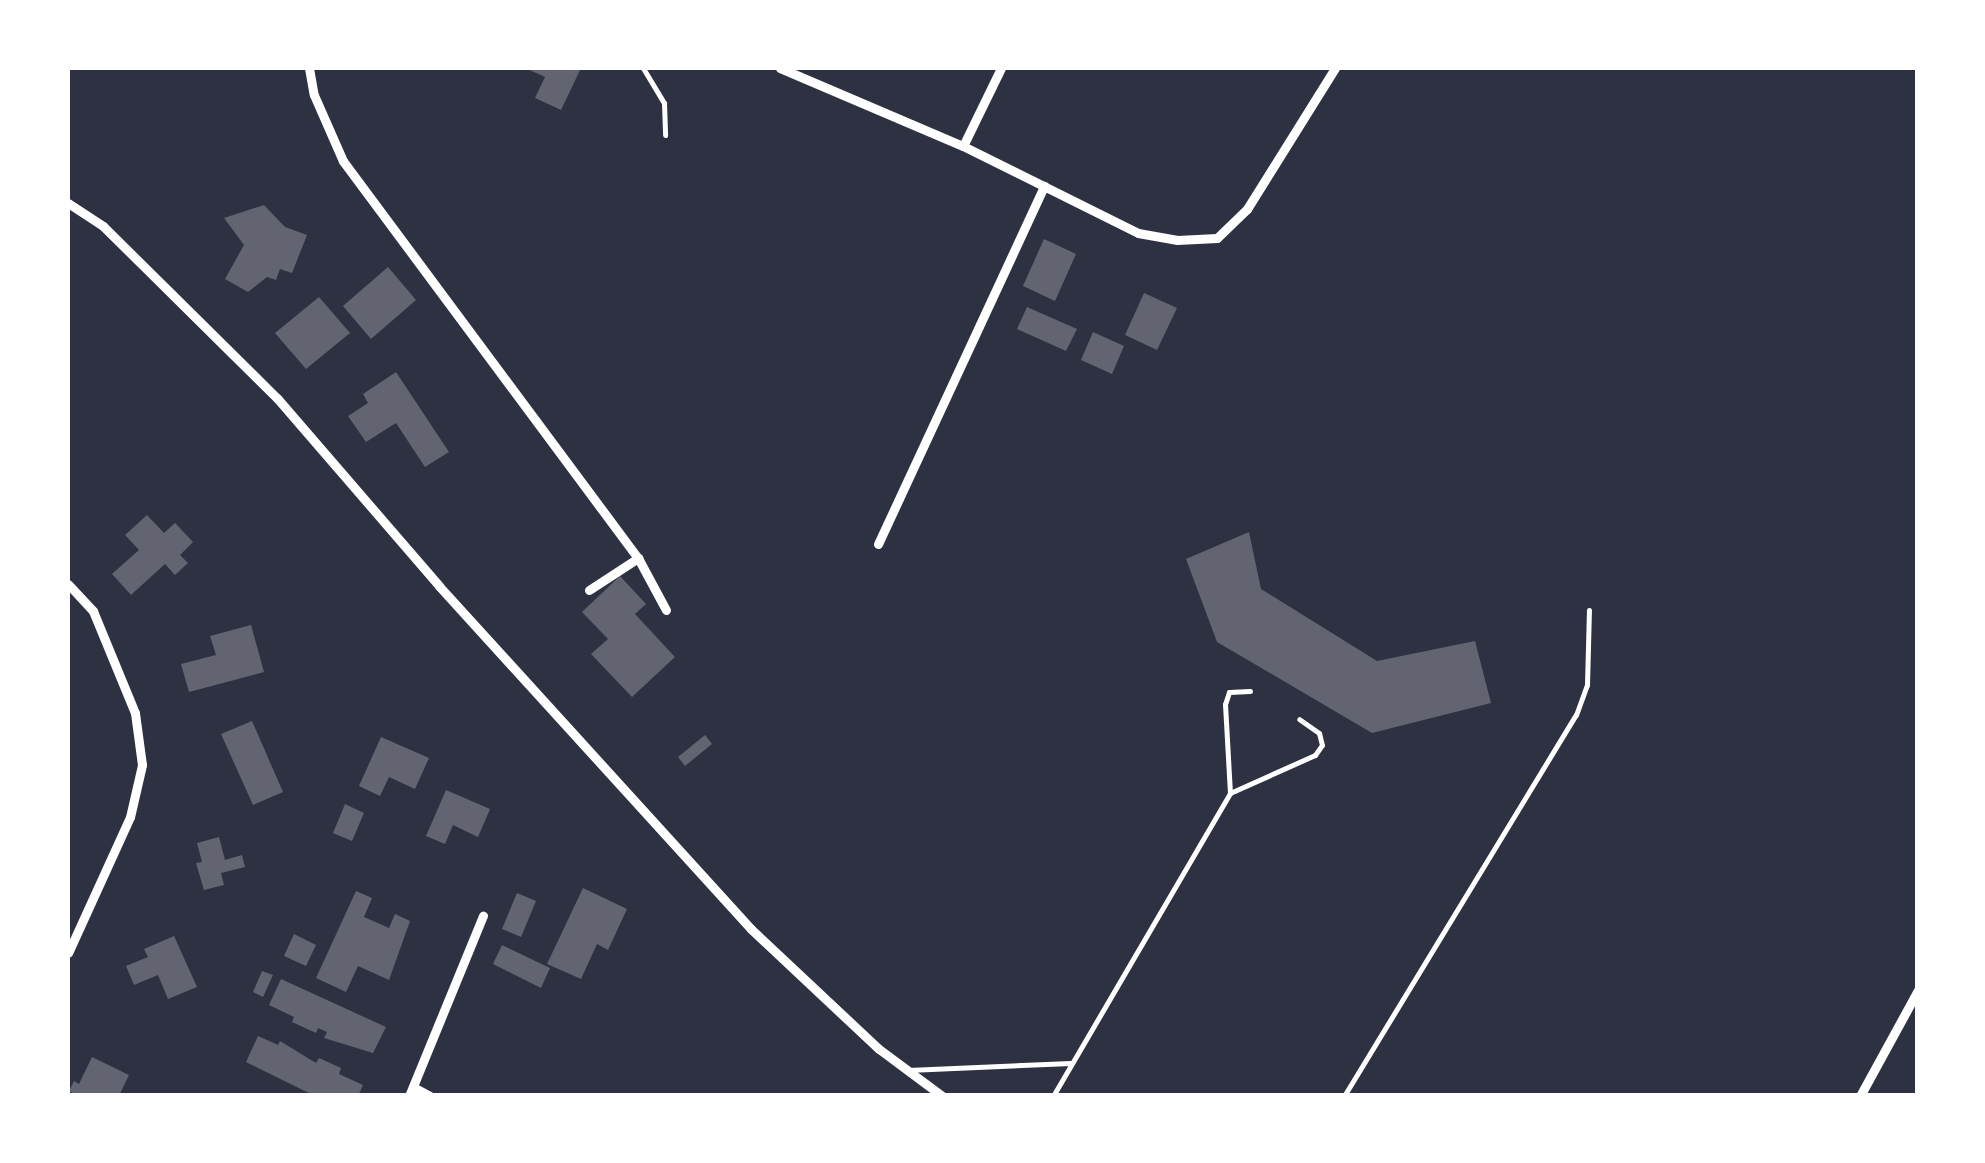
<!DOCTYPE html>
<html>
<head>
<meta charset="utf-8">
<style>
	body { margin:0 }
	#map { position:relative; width:1985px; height:1163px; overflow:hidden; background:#2d3142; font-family:"PT Sans Narrow",sans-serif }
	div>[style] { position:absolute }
	.building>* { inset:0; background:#626471 }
	.service>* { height:5px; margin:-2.5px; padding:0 2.5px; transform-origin:2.5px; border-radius:2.5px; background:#fff }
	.minor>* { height:9px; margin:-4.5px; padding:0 4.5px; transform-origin:4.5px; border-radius:4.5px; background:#fff }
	span { translate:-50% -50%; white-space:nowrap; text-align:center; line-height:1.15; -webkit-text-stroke:10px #fff; paint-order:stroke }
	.frame { position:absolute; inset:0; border:70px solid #fff; pointer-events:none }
</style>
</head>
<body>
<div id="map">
	<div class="building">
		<div style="clip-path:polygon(525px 68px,581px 68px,561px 110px,535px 98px,545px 77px)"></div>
		<div style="clip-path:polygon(264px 205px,285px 227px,307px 235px,292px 273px,280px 269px,276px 280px,267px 277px,248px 292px,225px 279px,244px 245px,224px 218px)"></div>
		<div style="clip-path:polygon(1044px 239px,1076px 254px,1055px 301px,1023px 286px)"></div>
		<div style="clip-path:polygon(388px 267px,416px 300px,371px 339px,343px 306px)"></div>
		<div style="clip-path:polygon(1144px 293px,1177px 308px,1157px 350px,1125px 335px)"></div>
		<div style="clip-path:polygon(319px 297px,350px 333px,306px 369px,275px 333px)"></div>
		<div style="clip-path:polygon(1027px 307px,1077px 329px,1066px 351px,1017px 329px)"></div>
		<div style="clip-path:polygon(1093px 332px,1124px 346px,1112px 374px,1081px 360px)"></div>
		<div style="clip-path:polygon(396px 372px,449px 452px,425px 467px,396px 423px,366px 442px,348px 416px,368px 403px,363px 394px)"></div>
		<div style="clip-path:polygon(147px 515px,164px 533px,175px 523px,193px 542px,180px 555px,188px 563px,175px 575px,165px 564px,131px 595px,112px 574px,139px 550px,125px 535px)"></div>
		<div style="clip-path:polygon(1249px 532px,1261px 589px,1377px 661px,1475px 641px,1491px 703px,1372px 733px,1217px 642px,1186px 559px)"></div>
		<div style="clip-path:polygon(620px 576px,646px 604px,635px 614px,675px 657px,632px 697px,591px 654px,608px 639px,582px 612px)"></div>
		<div style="clip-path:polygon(251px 625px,264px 672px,189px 692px,181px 664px,216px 655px,210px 636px)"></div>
		<div style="clip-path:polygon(252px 721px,283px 792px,253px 805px,221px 734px)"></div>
		<div style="clip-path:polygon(705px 735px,712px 744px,685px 766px,678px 757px)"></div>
		<div style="clip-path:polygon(381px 737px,429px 758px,415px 789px,389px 777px,380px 796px,359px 786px)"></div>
		<div style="clip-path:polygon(446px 790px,490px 809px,478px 837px,453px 825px,445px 844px,426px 836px)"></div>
		<div style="clip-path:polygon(345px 804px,364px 813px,352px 841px,333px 833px)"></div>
		<div style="clip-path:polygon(219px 837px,225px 860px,242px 855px,245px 867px,221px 873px,224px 885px,204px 890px,196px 863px,202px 862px,197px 843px)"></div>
		<div style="clip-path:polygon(583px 888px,627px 909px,608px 950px,597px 944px,581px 979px,547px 964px)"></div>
		<div style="clip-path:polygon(356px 891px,372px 898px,364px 917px,389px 928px,395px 914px,410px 921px,389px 980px,358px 966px,346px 992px,316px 978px)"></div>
		<div style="clip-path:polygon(517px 893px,536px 901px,521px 937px,502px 929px)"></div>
		<div style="clip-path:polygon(294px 934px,316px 945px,306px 966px,284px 956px)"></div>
		<div style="clip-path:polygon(174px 936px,197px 987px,168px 999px,158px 975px,134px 985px,126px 966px,148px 957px,144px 949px)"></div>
		<div style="clip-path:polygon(502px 945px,550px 968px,541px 988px,493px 964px)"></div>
		<div style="clip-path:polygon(262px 971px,273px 975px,263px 997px,253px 992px)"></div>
		<div style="clip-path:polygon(281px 979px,386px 1027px,373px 1053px,324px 1038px,327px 1032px,318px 1028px,316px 1033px,292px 1022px,294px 1017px,269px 1005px)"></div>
		<div style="clip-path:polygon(258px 1036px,278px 1045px,280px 1041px,316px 1063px,319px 1058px,341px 1068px,339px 1074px,363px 1085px,358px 1096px,315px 1096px,246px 1062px)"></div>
		<div style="clip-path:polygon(92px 1057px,129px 1075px,119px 1096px,78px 1096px,69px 1091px,74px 1081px,79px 1084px)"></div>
	</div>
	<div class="service">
		<div style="left:643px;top:68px;width:41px;rotate:59deg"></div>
		<div style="left:664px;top:103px;width:32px;rotate:88deg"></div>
		<div style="left:1250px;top:691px;width:21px;rotate:177deg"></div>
		<div style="left:1229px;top:692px;width:13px;rotate:108deg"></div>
		<div style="left:1225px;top:704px;width:89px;rotate:86.8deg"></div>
		<div style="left:1230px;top:793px;width:93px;rotate:-24.1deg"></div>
		<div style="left:1315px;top:755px;width:12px;rotate:-55deg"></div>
		<div style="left:1322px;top:745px;width:12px;rotate:-104deg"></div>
		<div style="left:1319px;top:733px;width:24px;rotate:-145deg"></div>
		<div style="left:908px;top:1070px;width:163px;rotate:-2.5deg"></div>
		<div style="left:1053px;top:1096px;width:351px;rotate:-59.7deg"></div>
		<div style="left:1344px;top:1096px;width:446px;rotate:-58.7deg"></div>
		<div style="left:1576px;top:715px;width:32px;rotate:-70deg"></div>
		<div style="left:1587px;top:685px;width:75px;rotate:-88.5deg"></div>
	</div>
	<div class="minor">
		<div style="left:309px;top:68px;width:27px;rotate:80deg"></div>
		<div style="left:314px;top:95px;width:72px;rotate:66.3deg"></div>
		<div style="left:343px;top:161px;width:495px;rotate:53.4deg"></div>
		<div style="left:780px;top:68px;width:199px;rotate:23.1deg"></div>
		<div style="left:963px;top:146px;width:87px;rotate:-64deg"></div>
		<div style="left:963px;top:146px;width:195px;rotate:26.4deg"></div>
		<div style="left:1138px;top:233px;width:40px;rotate:10deg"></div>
		<div style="left:1177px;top:240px;width:40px;rotate:-2.9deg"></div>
		<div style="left:1217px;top:238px;width:42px;rotate:-44deg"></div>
		<div style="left:1247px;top:209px;width:166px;rotate:-58deg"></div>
		<div style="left:68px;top:203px;width:42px;rotate:33.3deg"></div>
		<div style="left:103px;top:226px;width:245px;rotate:44.7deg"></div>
		<div style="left:277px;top:398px;width:248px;rotate:49.2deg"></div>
		<div style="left:439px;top:586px;width:464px;rotate:47.7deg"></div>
		<div style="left:751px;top:929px;width:175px;rotate:43.2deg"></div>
		<div style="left:879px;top:1049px;width:79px;rotate:36.7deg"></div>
		<div style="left:878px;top:544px;width:395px;rotate:-65.1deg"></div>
		<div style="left:68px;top:584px;width:37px;rotate:47deg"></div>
		<div style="left:93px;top:611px;width:110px;rotate:67.6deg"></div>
		<div style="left:135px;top:713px;width:52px;rotate:82.3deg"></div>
		<div style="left:142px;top:765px;width:53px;rotate:103deg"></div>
		<div style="left:130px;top:817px;width:149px;rotate:114.5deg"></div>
		<div style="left:589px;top:590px;width:59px;rotate:-33.1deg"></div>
		<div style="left:638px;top:558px;width:59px;rotate:61.7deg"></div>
		<div style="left:413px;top:1087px;width:19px;rotate:28deg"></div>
		<div style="left:409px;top:1096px;width:195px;rotate:-67.7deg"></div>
		<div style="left:1860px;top:1096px;width:121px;rotate:-61.3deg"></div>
	</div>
	<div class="frame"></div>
</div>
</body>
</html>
